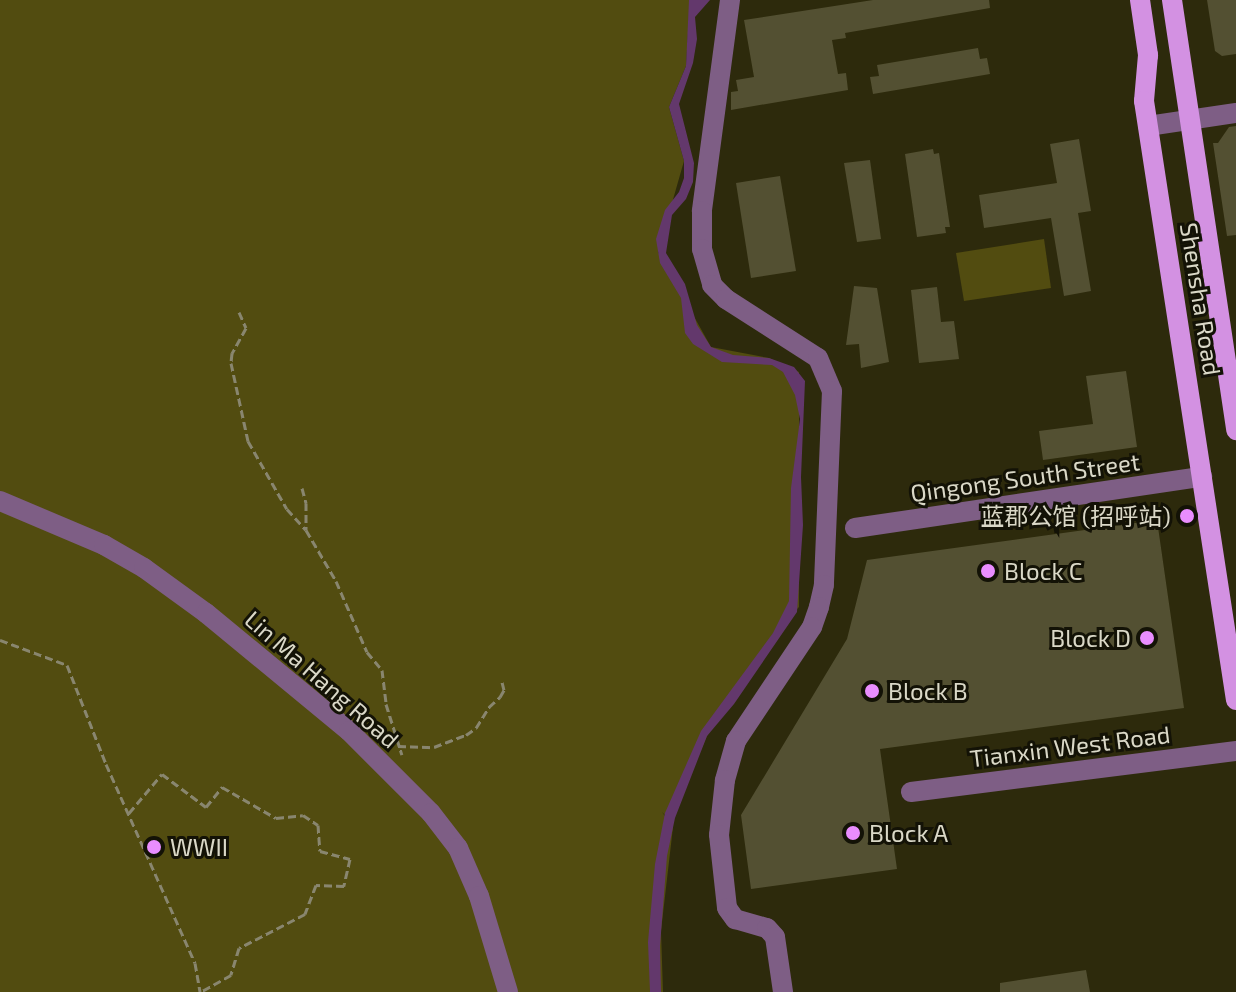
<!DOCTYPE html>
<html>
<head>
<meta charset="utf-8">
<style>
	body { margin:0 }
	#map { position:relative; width:1236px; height:992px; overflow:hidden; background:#2d2a0c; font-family:"Exo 2","Noto Sans SC",sans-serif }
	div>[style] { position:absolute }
	.green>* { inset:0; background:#524c10 }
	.water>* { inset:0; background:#63386c }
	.building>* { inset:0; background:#535032 }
	.path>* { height:3px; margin-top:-1.5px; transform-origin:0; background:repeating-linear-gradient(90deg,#89866f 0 8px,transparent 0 12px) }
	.minor>* { height:20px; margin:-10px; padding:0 10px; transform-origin:10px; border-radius:10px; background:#7e5e85 }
	.major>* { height:20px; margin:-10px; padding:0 10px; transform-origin:10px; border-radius:10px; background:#d391e2 }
	.dots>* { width:22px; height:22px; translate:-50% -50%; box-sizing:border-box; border:4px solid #131206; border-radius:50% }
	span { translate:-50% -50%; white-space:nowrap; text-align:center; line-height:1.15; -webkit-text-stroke:6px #131206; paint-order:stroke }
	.street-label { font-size:24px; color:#dad8c7 }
	.poi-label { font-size:24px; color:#dad8c7 }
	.right { translate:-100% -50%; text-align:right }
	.left { translate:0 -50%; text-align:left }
</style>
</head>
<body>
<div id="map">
	<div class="green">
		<div style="clip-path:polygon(0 0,690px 0,686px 66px,669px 107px,684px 161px,658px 252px,711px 347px,769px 358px,799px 372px,799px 607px,773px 634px,707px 736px,671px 821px,662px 812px,673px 827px,661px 931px,663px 992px,0 992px)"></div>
		<div style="clip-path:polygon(1044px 239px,1051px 288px,964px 301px,956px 253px)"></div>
	</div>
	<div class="water">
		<div style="clip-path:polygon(689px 0,710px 0,695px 17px,697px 39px,693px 63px,679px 104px,694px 163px,693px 182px,686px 199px,672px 215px,666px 253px,685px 284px,697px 325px,711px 347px,733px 355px,769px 358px,794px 367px,805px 381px,801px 477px,803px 525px,797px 612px,734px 704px,707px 736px,675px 818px,667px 856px,660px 946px,661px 992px,650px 992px,648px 942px,655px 864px,665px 813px,701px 731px,773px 633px,789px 601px,791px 488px,800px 419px,795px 395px,783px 372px,772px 365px,722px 362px,693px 344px,685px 333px,681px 298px,660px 263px,656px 239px,665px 210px,679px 192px,684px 178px,684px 161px,669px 107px,686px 66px)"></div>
	</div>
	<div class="building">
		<div style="clip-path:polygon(873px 0,989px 0,990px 8px,845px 33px,846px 38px,832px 40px,838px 74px,846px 73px,848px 90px,731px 110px,731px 92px,738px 91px,736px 80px,754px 77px,744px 20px)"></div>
		<div style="clip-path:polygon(1207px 0,1236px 0,1236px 54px,1222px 56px,1215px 51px)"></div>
		<div style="clip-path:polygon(978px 48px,980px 59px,987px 58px,990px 74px,873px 94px,870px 77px,879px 76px,877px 65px)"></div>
		<div style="clip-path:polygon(1236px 126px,1236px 235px,1227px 236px,1213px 143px,1218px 143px,1229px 127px)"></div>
		<div style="clip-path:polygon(1079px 139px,1091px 211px,1078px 213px,1091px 291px,1064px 296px,1051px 218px,984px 228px,979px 195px,1057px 183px,1050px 144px)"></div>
		<div style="clip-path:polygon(933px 149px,934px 154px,939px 153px,950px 227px,945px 227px,946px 233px,917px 237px,905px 154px)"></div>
		<div style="clip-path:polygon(870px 160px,881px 239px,857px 242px,844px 163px)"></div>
		<div style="clip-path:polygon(780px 176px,796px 271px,751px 278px,736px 183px)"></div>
		<div style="clip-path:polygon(854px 286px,877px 288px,889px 362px,861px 368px,859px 344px,846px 345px)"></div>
		<div style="clip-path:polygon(937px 287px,941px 322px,954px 321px,959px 359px,919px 363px,911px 290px)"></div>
		<div style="clip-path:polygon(1126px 371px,1137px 447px,1043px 460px,1039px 431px,1093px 424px,1086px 376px)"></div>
		<div style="clip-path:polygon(1157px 520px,1184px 708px,880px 749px,897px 869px,751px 889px,741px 815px,847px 639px,867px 560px)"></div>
		<div style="clip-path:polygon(1086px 970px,1090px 992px,1000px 992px,1000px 983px)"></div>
	</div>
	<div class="path">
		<div style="left:239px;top:312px;width:17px;rotate:66deg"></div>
		<div style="left:246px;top:328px;width:29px;rotate:119deg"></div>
		<div style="left:232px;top:353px;width:10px;rotate:96deg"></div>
		<div style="left:231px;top:363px;width:80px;rotate:77.7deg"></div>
		<div style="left:248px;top:441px;width:78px;rotate:60.2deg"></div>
		<div style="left:287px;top:509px;width:28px;rotate:48deg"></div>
		<div style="left:302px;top:488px;width:16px;rotate:75deg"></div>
		<div style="left:306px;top:503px;width:27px;rotate:90deg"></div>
		<div style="left:306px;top:530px;width:59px;rotate:59.5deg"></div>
		<div style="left:336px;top:581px;width:77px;rotate:66.4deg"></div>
		<div style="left:367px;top:652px;width:23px;rotate:50deg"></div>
		<div style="left:382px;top:670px;width:34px;rotate:83deg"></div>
		<div style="left:386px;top:704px;width:53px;rotate:72.6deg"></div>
		<div style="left:0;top:640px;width:72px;rotate:20.5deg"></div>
		<div style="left:67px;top:665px;width:106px;rotate:68.5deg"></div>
		<div style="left:106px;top:764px;width:218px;rotate:65.9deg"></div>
		<div style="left:195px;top:963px;width:29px;rotate:80deg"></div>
		<div style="left:398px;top:746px;width:36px;rotate:2deg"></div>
		<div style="left:434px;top:747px;width:34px;rotate:-21deg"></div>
		<div style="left:466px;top:735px;width:12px;rotate:-35deg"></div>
		<div style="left:476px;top:728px;width:25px;rotate:-58deg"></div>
		<div style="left:489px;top:707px;width:15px;rotate:-42deg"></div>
		<div style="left:500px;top:697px;width:8px;rotate:-60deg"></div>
		<div style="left:504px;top:690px;width:8px;rotate:-104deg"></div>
		<div style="left:129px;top:813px;width:51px;rotate:-49.8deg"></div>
		<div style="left:162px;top:774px;width:55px;rotate:36.9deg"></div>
		<div style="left:206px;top:807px;width:26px;rotate:-51deg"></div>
		<div style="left:222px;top:787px;width:62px;rotate:29.9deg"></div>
		<div style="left:276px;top:818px;width:27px;rotate:-6deg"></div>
		<div style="left:303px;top:815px;width:18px;rotate:34deg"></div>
		<div style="left:318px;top:825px;width:26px;rotate:86deg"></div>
		<div style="left:320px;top:851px;width:31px;rotate:15deg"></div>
		<div style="left:350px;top:859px;width:28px;rotate:103deg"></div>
		<div style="left:344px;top:886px;width:28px;rotate:-178deg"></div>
		<div style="left:316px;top:885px;width:31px;rotate:111deg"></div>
		<div style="left:305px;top:914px;width:74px;rotate:152.7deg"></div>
		<div style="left:239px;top:948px;width:28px;rotate:107deg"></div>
		<div style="left:231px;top:975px;width:35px;rotate:151deg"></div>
	</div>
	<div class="minor">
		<div style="left:730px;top:0;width:213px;rotate:97.6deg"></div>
		<div style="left:702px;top:211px;width:38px;rotate:90deg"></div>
		<div style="left:702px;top:249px;width:37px;rotate:74deg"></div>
		<div style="left:712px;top:285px;width:20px;rotate:45deg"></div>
		<div style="left:726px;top:299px;width:109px;rotate:32.7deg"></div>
		<div style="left:818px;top:358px;width:36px;rotate:67deg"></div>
		<div style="left:832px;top:391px;width:194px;rotate:92.4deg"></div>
		<div style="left:824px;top:585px;width:23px;rotate:103deg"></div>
		<div style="left:819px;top:607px;width:21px;rotate:109deg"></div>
		<div style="left:812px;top:627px;width:137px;rotate:123.7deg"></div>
		<div style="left:736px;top:741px;width:41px;rotate:105.8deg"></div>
		<div style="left:725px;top:780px;width:55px;rotate:96.2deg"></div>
		<div style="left:719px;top:835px;width:73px;rotate:83.7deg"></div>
		<div style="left:727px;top:908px;width:14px;rotate:54deg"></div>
		<div style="left:735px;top:919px;width:33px;rotate:16deg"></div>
		<div style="left:767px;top:928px;width:12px;rotate:48deg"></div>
		<div style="left:775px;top:937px;width:56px;rotate:81.7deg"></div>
		<div style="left:1148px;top:126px;width:89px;rotate:-8.4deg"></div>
		<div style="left:0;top:501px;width:113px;rotate:22.9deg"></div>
		<div style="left:104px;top:545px;width:46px;rotate:29.9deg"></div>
		<div style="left:144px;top:568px;width:77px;rotate:36deg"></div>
		<div style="left:206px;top:613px;width:185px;rotate:39.5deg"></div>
		<div style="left:349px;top:731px;width:116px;rotate:45deg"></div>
		<div style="left:431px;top:813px;width:44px;rotate:52.4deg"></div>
		<div style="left:458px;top:848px;width:52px;rotate:66.4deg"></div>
		<div style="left:479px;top:896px;width:100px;rotate:73.2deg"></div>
		<div style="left:855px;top:528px;width:351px;rotate:-8.4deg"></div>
		<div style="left:911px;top:792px;width:328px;rotate:-7.2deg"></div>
	</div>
	<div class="major">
		<div style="left:1140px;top:0;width:56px;rotate:81.7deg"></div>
		<div style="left:1148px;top:55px;width:46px;rotate:95deg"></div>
		<div style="left:1144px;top:101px;width:606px;rotate:81.27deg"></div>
		<div style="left:1172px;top:0;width:435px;rotate:81.5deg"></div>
	</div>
	<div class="dots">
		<div style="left:1187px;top:516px;background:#e98dfe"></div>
		<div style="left:988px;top:571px;background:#e98dfe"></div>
		<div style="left:1147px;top:638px;background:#e98dfe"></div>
		<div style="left:872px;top:691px;background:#e98dfe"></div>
		<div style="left:853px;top:833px;background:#e98dfe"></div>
		<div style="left:154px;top:847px;background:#e98dfe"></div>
	</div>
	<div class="street-label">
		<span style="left:1201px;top:299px;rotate:81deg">Shensha Road</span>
		<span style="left:1025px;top:477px;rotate:-8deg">Qingong South Street</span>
		<span style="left:322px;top:679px;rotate:41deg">Lin Ma Hang Road</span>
		<span style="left:1070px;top:746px;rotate:-7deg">Tianxin West Road</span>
	</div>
	<div class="poi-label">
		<span class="right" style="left:1171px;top:516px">蓝郡公馆 (招呼站)</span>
		<span class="left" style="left:1004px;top:571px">Block C</span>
		<span class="right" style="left:1131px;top:638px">Block D</span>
		<span class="left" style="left:888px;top:691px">Block B</span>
		<span class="left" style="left:869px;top:833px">Block A</span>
		<span class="left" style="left:170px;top:847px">WWII</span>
	</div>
</div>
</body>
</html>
